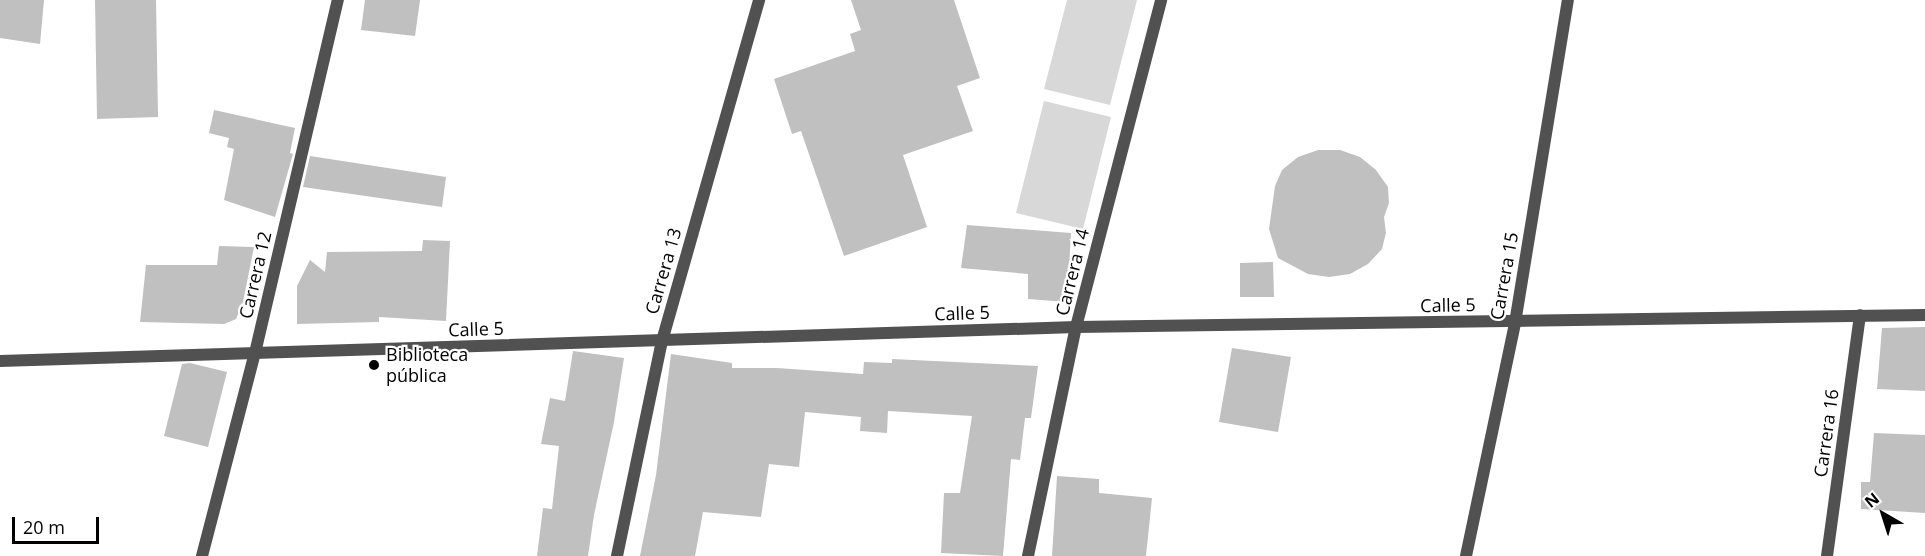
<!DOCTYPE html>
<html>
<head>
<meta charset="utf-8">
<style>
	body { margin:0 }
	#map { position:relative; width:1925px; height:556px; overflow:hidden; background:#fff; font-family:"Open Sans",sans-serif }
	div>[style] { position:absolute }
	.green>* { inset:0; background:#d8d8d8 }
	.building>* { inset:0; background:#c0c0c0 }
	.street>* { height:12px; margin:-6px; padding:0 6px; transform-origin:6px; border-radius:6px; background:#515151 }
	.dots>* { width:16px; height:16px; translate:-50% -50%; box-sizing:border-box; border:3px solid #fff; border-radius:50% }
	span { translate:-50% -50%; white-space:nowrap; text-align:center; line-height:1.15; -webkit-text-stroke:4.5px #fff; paint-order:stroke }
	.street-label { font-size:18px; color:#000 }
	.poi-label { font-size:18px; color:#000 }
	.left { translate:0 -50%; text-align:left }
	.north { position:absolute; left:1853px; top:484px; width:60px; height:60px; -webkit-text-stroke:4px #fff; paint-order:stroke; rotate:321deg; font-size:16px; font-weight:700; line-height:24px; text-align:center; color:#000 }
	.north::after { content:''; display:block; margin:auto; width:21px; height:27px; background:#000; clip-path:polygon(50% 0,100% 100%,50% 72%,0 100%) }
	.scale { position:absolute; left:12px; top:517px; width:87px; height:27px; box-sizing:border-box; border:3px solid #000; border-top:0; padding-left:8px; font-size:18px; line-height:21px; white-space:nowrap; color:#000; -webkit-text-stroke:4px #fff; paint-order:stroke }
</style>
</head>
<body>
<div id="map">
	<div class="green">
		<div style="clip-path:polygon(1067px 0,1137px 0,1110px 105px,1044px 89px)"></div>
		<div style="clip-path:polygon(1044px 101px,1111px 117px,1083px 229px,1016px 213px)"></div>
	</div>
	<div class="building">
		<div style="clip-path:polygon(0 0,44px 0,40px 44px,0 38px)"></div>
		<div style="clip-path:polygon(95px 0,156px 0,158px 117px,97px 119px)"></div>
		<div style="clip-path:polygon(365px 0,420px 0,415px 36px,361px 30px)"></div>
		<div style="clip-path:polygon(851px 0,954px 0,980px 78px,957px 86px,973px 131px,903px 155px,927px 227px,844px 256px,801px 131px,792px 134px,774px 79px,855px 51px,850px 34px,861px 30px)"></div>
		<div style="clip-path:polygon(214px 110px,295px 128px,290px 153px,293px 154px,275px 217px,224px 200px,234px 149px,227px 147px,229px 138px,209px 133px)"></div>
		<div style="clip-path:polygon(1318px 150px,1340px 150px,1360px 157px,1376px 170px,1388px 187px,1389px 203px,1384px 217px,1386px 233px,1382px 249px,1368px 264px,1350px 274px,1329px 277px,1308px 274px,1278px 258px,1269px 229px,1275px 186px,1282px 170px,1298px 157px)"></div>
		<div style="clip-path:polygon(310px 156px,446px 177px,442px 207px,303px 187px)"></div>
		<div style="clip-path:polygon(967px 225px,1071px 233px,1067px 302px,1028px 299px,1028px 274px,961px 268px)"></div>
		<div style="clip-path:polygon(423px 240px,450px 241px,446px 321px,379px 317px,379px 322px,297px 324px,297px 286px,310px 260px,325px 272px,327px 252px,422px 251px)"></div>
		<div style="clip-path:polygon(219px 246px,254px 247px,243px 302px,236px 319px,224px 324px,140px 322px,146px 265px,217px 265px)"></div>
		<div style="clip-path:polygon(1273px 262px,1274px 297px,1240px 297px,1240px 263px)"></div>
		<div style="clip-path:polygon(1925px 327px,1925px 391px,1877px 389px,1882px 328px)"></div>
		<div style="clip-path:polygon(1232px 348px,1291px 357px,1278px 432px,1219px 422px)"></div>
		<div style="clip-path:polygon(573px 351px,624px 358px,614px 422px,594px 515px,588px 556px,537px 556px,543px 508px,552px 509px,559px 446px,541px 444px,550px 398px,565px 401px)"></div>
		<div style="clip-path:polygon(671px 354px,732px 363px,732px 368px,777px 368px,863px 374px,864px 362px,892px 363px,892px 359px,1038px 366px,1031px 418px,1025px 418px,1020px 460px,1011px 459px,1003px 556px,941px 553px,944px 493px,960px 493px,972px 416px,888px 411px,887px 433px,860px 431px,861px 417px,805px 412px,799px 467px,769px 464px,761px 517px,703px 512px,695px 556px,640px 556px,656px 475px)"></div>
		<div style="clip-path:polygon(190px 363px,227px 372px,208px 447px,164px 436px,182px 364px)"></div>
		<div style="clip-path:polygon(1874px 433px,1925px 435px,1925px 513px,1861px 509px,1861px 482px,1870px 482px)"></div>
		<div style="clip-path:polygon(1057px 476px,1099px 479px,1099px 493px,1152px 498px,1146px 556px,1052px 556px)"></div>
	</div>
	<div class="street">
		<div style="left:0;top:361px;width:1077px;rotate:-1.81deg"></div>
		<div style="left:1076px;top:327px;width:849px;rotate:-0.81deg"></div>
		<div style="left:202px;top:556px;width:210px;rotate:-75.4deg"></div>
		<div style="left:255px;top:353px;width:363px;rotate:-76.8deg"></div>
		<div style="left:617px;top:556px;width:220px;rotate:-78.2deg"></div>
		<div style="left:662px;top:341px;width:355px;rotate:-74.1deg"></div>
		<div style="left:1028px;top:556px;width:234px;rotate:-78.2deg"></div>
		<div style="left:1076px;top:327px;width:338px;rotate:-75.4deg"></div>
		<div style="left:1466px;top:556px;width:238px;rotate:-78.1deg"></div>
		<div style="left:1515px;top:323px;width:327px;rotate:-80.7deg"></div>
		<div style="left:1827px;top:556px;width:243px;rotate:-82.2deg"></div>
	</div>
	<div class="dots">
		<div style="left:374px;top:365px;background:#000"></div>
	</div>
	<div class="street-label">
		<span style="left:663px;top:271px;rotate:-74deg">Carrera 13</span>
		<span style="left:1072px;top:272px;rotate:-76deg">Carrera 14</span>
		<span style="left:255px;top:275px;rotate:-77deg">Carrera 12</span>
		<span style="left:1504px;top:276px;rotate:-80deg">Carrera 15</span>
		<span style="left:1448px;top:305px;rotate:-1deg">Calle 5</span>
		<span style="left:962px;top:313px;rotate:-2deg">Calle 5</span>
		<span style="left:476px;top:329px;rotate:-2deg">Calle 5</span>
		<span style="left:1826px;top:433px;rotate:-82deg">Carrera 16</span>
	</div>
	<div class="poi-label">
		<span class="left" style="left:386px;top:365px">Biblioteca<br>pública</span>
	</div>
	<div class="north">N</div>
	<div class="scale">20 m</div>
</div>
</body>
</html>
